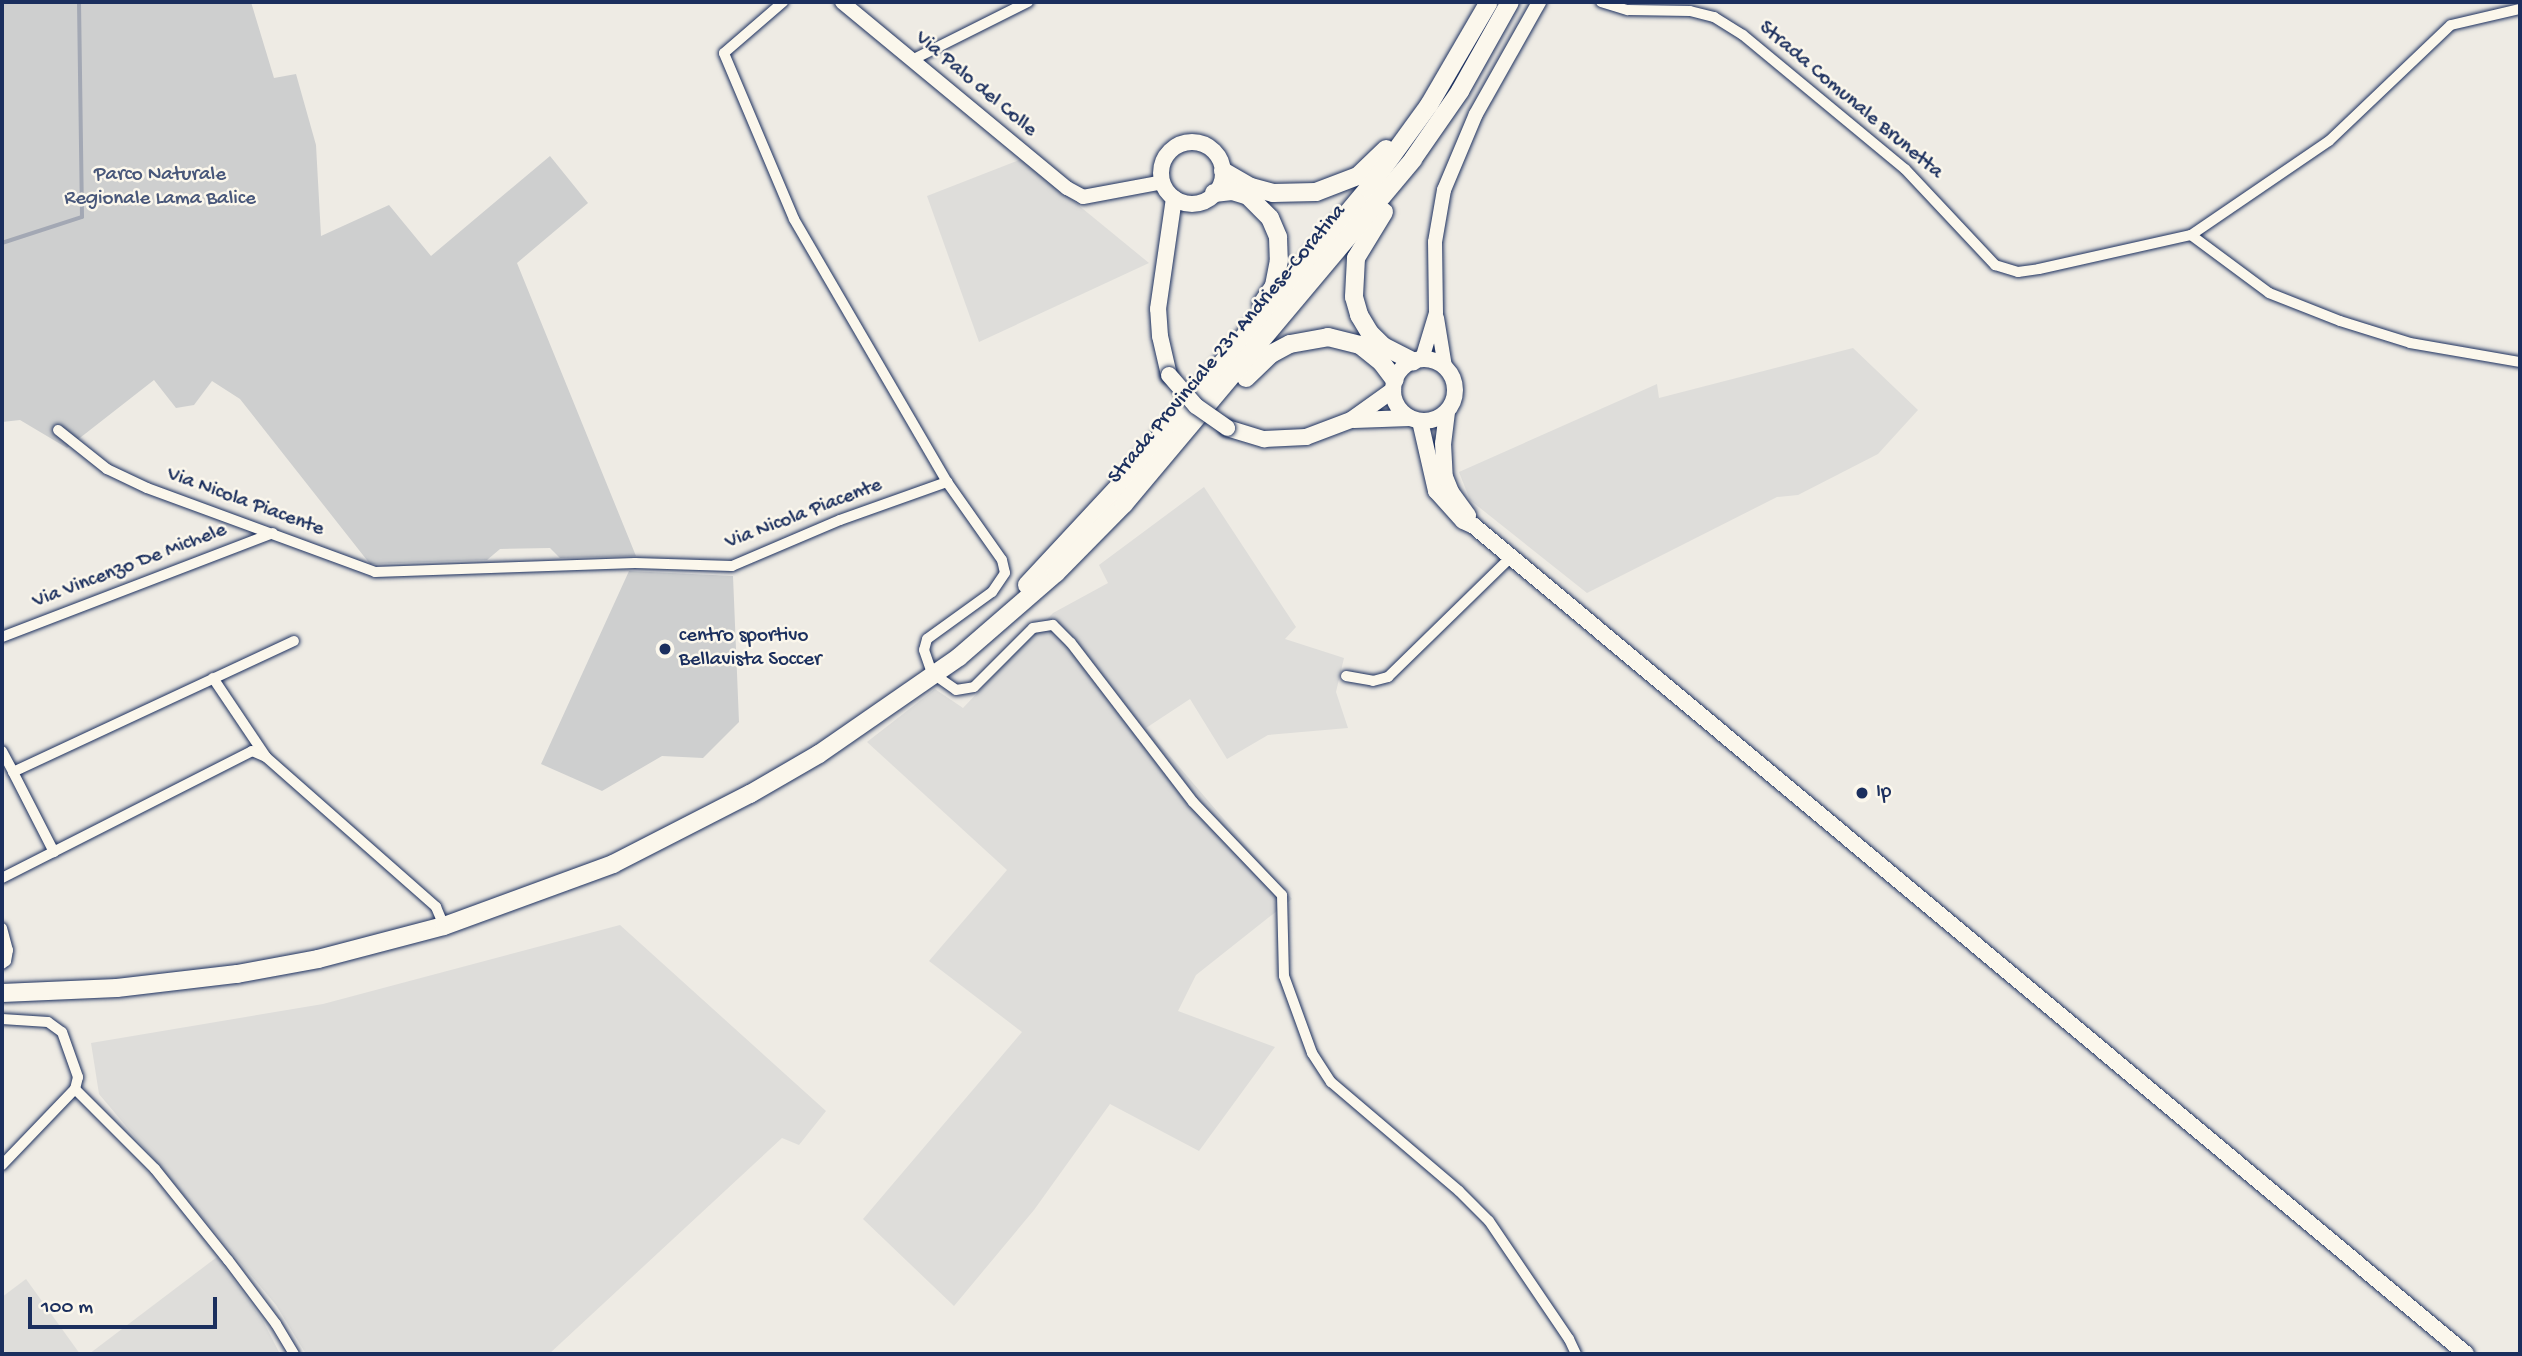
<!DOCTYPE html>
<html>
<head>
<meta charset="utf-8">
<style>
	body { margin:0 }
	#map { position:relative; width:2522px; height:1356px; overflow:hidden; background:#eeebe4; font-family:"Gochi Hand",sans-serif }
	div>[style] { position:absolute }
	.built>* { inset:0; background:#deddda }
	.green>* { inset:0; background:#cecfcf }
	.stream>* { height:3.5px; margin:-1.75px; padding:0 1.75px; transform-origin:1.75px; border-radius:1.75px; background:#a3a8b4 }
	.roads { filter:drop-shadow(0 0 2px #1b2f5e) drop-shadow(0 0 2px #1b2f5e) }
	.minor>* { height:10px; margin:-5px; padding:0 5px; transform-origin:5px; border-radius:5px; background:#fbf7ec }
	.tertiary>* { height:14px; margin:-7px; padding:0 7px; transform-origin:7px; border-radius:7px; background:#fbf7ec }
	.secondary>* { height:16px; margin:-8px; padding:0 8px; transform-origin:8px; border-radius:8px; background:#fbf7ec }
	.secondary>.ring { margin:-8px; padding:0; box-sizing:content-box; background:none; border:16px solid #fbf7ec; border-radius:50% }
	.primary>* { height:18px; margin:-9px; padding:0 9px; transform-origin:9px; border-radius:9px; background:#fbf7ec }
	.bridges { filter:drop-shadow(0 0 2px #1b2f5e) drop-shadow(0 0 2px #1b2f5e) }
	.secondary-bridge>* { height:16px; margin:-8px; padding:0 8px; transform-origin:8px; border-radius:8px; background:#fbf7ec }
	.dots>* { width:19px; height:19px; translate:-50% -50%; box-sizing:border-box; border:4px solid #fbf7ec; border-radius:50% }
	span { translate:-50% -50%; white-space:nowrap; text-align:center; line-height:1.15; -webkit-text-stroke:5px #fbf7ec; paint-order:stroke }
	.street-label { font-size:21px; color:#1b2f5e }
	.park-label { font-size:21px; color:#48577a }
	.poi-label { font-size:21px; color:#1b2f5e }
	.left { translate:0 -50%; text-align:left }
	.frame { position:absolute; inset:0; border:4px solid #1b2f5e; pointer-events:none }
	.scale { position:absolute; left:28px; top:1297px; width:189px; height:32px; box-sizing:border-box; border:4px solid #1b2f5e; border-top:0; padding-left:9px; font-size:21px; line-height:24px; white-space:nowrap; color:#1b2f5e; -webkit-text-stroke:5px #fbf7ec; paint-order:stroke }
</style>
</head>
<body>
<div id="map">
	<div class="built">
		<div style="clip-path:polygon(1022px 159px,1149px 263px,979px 342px,927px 196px)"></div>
		<div style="clip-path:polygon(1853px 348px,1918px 410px,1878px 454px,1798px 495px,1777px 497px,1587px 593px,1470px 500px,1459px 472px,1657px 384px,1659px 398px)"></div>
		<div style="clip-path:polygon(1204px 487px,1296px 627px,1285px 639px,1344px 658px,1336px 692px,1348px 728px,1268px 735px,1227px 759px,1190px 699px,1146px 728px,1292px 899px,1196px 975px,1178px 1011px,1275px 1047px,1199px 1151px,1110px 1104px,1034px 1210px,954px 1306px,863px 1219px,1022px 1032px,929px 961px,1007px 870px,867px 742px,935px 689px,963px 708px,1053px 613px,1108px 583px,1099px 565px)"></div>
		<div style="clip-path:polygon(620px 925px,826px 1111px,799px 1145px,782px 1138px,549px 1354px,306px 1354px,276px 1305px,99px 1094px,91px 1043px,323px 1004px)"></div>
		<div style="clip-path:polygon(217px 1257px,263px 1321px,280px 1354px,89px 1354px)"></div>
		<div style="clip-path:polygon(26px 1279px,80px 1354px,2px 1354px,2px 1297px)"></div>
	</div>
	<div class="green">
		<div style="clip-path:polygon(2px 2px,251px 2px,274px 78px,296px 74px,316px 145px,321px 236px,389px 205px,431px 256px,550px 156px,588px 203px,517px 263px,636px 556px,560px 558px,550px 548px,500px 549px,487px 560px,370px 564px,240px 399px,212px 381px,194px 405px,176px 408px,154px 380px,67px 448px,20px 420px,2px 422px)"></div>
		<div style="clip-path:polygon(629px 571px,733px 576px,739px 722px,703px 758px,662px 756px,602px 791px,541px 764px)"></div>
	</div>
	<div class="stream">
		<div style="left:2px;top:243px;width:84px;rotate:-18deg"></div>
		<div style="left:82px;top:217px;width:215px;rotate:-90.8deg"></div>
	</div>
	<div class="roads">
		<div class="minor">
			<div style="left:1601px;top:2px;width:28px;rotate:17deg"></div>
			<div style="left:1628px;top:10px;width:62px;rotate:0.9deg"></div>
			<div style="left:1690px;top:11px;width:25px;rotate:14deg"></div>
			<div style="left:1714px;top:17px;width:34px;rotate:32deg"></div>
			<div style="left:1743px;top:35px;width:210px;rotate:39.6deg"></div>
			<div style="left:1905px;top:169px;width:132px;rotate:46.8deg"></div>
			<div style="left:1995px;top:265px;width:24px;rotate:17deg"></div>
			<div style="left:2018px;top:272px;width:21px;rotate:-8deg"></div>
			<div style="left:2039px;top:269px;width:156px;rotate:-12.6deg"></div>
			<div style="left:2191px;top:235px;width:97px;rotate:36.6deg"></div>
			<div style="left:2269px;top:293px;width:76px;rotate:21.5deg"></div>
			<div style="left:2340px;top:321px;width:73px;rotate:17.4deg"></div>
			<div style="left:2410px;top:343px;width:112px;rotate:9.8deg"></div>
			<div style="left:912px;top:60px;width:130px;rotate:-26.6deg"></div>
			<div style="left:2191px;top:235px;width:167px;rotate:-34.3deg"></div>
			<div style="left:2329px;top:141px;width:168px;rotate:-43.6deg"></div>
			<div style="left:2451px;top:25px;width:71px;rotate:-13.1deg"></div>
			<div style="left:58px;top:430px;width:63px;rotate:38.5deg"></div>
			<div style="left:107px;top:469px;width:44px;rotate:25.4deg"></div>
			<div style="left:147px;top:488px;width:243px;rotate:20.2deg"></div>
			<div style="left:375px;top:572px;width:260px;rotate:-2deg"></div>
			<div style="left:635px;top:563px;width:97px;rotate:1.8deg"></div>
			<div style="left:732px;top:566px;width:117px;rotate:-23.1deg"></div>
			<div style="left:840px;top:520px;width:114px;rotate:-19.6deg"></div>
			<div style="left:947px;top:482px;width:304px;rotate:-120.2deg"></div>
			<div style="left:794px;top:219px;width:180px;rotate:-112.9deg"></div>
			<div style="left:724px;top:53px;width:78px;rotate:-40.8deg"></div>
			<div style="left:947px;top:482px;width:95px;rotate:54.8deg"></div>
			<div style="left:1002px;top:560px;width:13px;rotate:77deg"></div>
			<div style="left:1005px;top:573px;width:23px;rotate:124deg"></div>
			<div style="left:992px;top:592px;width:80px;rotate:144.1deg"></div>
			<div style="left:927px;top:639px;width:11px;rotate:105deg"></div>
			<div style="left:924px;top:650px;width:24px;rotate:71deg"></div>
			<div style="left:932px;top:673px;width:29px;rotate:35deg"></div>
			<div style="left:956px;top:690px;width:18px;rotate:-9deg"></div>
			<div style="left:974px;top:687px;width:83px;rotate:-45deg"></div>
			<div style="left:1033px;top:628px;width:20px;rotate:-9deg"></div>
			<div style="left:1053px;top:625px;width:25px;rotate:45deg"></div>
			<div style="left:1071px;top:643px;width:200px;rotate:52.5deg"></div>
			<div style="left:1193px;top:802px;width:129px;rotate:46.3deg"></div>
			<div style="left:1282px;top:895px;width:81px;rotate:88.6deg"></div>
			<div style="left:1284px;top:976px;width:82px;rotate:70deg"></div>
			<div style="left:1312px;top:1053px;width:35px;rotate:57deg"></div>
			<div style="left:1331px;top:1082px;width:168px;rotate:40.4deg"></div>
			<div style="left:1459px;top:1191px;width:42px;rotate:45deg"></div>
			<div style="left:1489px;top:1221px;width:143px;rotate:55.9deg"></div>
			<div style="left:1569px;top:1339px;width:17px;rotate:65deg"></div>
			<div style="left:2px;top:637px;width:290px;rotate:-21deg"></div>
			<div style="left:1346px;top:676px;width:27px;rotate:10deg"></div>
			<div style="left:1373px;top:681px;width:16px;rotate:-15deg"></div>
			<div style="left:1388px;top:677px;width:172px;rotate:-44.3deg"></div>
			<div style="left:213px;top:678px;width:95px;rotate:56.1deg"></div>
			<div style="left:2px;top:751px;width:24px;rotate:62deg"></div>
			<div style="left:13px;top:772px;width:310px;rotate:-25deg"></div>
			<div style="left:13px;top:772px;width:90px;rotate:62.9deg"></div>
			<div style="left:2px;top:878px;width:280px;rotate:-26.9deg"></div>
			<div style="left:252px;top:751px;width:15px;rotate:23deg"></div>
			<div style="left:266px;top:757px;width:227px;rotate:41.4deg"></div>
			<div style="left:436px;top:907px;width:21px;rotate:67deg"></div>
			<div style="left:2px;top:928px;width:23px;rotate:75deg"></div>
			<div style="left:8px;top:950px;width:11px;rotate:100deg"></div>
			<div style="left:6px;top:961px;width:5px;rotate:143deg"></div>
			<div style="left:2px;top:1019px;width:46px;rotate:3.7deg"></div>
			<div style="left:48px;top:1022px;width:17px;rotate:36deg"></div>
			<div style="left:62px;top:1032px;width:48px;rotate:70.4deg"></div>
			<div style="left:78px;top:1077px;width:12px;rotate:104deg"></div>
			<div style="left:75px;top:1089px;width:113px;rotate:45deg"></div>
			<div style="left:155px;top:1169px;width:117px;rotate:51.3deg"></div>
			<div style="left:228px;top:1260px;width:80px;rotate:53.1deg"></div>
			<div style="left:276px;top:1324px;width:35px;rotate:59deg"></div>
			<div style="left:2px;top:1165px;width:105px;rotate:-46.2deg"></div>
		</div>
		<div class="tertiary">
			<div style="left:842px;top:2px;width:292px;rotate:39.6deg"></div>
			<div style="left:1067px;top:188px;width:18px;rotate:29deg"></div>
			<div style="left:1083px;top:197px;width:81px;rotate:-10.6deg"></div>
			<div style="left:1437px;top:318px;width:50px;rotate:80.7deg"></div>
			<div style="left:1422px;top:359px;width:48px;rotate:-73.1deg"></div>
			<div style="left:1436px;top:313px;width:71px;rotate:-90.8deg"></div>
			<div style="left:1435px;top:242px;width:53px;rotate:-80.2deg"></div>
			<div style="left:1444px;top:190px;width:82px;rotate:-67.2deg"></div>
			<div style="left:1476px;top:114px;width:129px;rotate:-60.6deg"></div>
		</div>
		<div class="secondary">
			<div class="ring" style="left:1161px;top:142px;width:46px;height:46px"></div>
			<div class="ring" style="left:1393px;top:359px;width:46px;height:46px"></div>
			<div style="left:1169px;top:375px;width:40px;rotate:-103deg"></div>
			<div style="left:1160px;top:336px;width:27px;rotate:-94deg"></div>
			<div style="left:1158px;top:309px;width:112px;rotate:-81.8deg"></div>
			<div style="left:1447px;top:412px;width:31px;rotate:97deg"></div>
			<div style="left:1443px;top:443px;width:34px;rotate:87deg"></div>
			<div style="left:1445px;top:477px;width:16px;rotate:68deg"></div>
			<div style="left:1451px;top:492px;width:29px;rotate:54deg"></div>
			<div style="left:1354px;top:420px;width:56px;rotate:-2deg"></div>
			<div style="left:1420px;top:421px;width:72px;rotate:77.1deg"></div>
			<div style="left:1436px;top:491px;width:40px;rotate:48deg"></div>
			<div style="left:1463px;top:521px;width:12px;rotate:24deg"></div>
			<div style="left:1474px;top:526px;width:1292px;rotate:39.85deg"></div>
			<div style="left:1227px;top:428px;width:39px;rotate:17deg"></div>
			<div style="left:1264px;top:439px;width:42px;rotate:-2.7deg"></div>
			<div style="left:1306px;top:437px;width:48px;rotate:-20.7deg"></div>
			<div style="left:1351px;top:420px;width:52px;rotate:-35.5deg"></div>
		</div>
		<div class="primary">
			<div style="left:1223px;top:171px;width:32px;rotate:30deg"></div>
			<div style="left:1251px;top:187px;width:23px;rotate:15deg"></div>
			<div style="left:1273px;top:193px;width:43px;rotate:-1.3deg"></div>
			<div style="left:1316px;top:192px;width:45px;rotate:-20.9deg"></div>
			<div style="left:1358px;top:176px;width:39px;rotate:-44deg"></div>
			<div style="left:1214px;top:193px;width:18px;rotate:-6deg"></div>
			<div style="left:1232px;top:191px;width:17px;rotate:17deg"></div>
			<div style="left:1248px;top:196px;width:31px;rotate:45deg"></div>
			<div style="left:1270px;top:218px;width:21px;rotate:67deg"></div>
			<div style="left:1278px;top:237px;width:23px;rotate:88deg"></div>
			<div style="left:1279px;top:260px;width:26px;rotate:101deg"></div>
			<div style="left:1274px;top:286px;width:22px;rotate:124deg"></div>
			<div style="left:1384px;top:212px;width:54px;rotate:121.3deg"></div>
			<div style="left:1356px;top:258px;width:39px;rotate:93deg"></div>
			<div style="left:1354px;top:297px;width:19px;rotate:74deg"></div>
			<div style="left:1359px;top:315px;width:21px;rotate:59deg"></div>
			<div style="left:1370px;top:333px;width:18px;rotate:45deg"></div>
			<div style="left:1383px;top:346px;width:34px;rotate:27deg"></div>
			<div style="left:1246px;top:378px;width:35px;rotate:-44deg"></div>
			<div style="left:1271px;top:354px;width:21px;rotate:-28deg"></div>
			<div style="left:1290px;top:344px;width:39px;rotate:-10deg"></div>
			<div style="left:1328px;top:337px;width:33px;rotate:14deg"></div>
			<div style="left:1360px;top:345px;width:28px;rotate:39deg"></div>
			<div style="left:1382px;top:363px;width:21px;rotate:53deg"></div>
			<div style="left:1027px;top:585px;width:138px;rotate:-47.1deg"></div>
			<div style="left:1121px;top:484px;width:385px;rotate:-50.1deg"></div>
			<div style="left:1368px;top:189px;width:104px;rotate:-54deg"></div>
			<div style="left:1429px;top:105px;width:119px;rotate:-59.8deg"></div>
			<div style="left:2px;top:993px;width:115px;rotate:-2.5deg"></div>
			<div style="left:117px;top:988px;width:121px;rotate:-6.7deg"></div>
			<div style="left:237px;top:974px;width:82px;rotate:-10.5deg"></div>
			<div style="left:318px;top:959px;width:130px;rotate:-14.7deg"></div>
			<div style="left:444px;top:926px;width:180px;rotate:-20.1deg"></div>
			<div style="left:613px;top:864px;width:154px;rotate:-27.1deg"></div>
			<div style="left:750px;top:794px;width:80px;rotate:-30.1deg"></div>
			<div style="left:819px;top:754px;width:170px;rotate:-34.7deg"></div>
			<div style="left:959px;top:657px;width:128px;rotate:-40.9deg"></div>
			<div style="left:1056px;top:573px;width:97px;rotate:-45.4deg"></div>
			<div style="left:1124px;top:504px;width:450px;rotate:-50deg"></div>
			<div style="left:1413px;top:159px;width:83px;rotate:-55.3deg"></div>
			<div style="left:1460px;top:91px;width:102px;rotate:-60.7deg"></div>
		</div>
	</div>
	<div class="bridges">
		<div class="secondary-bridge">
			<div style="left:1169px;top:375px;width:41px;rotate:48.9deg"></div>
			<div style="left:1196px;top:406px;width:38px;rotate:35deg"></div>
		</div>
	</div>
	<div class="dots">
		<div style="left:665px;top:649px;background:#1b2f5e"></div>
		<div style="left:1862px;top:793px;background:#1b2f5e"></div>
	</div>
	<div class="street-label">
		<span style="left:975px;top:85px;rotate:40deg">Via Palo del Colle</span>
		<span style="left:1850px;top:101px;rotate:40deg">Strada Comunale Brunetta</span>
		<span style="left:1228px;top:345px;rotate:-50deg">Strada Provinciale 231 Andriese-Coratina</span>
		<span style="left:245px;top:503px;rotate:20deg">Via Nicola Piacente</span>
		<span style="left:804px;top:515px;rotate:-21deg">Via Nicola Piacente</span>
		<span style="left:130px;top:567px;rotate:-21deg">Via Vincenzo De Michele</span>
	</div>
	<div class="park-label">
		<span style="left:160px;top:188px">Parco Naturale<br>Regionale Lama Balice</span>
	</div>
	<div class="poi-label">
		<span class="left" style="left:679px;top:649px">centro sportivo<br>Bellavista Soccer</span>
		<span class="left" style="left:1876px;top:793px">Ip</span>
	</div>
	<div class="frame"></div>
	<div class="scale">100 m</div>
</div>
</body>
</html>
